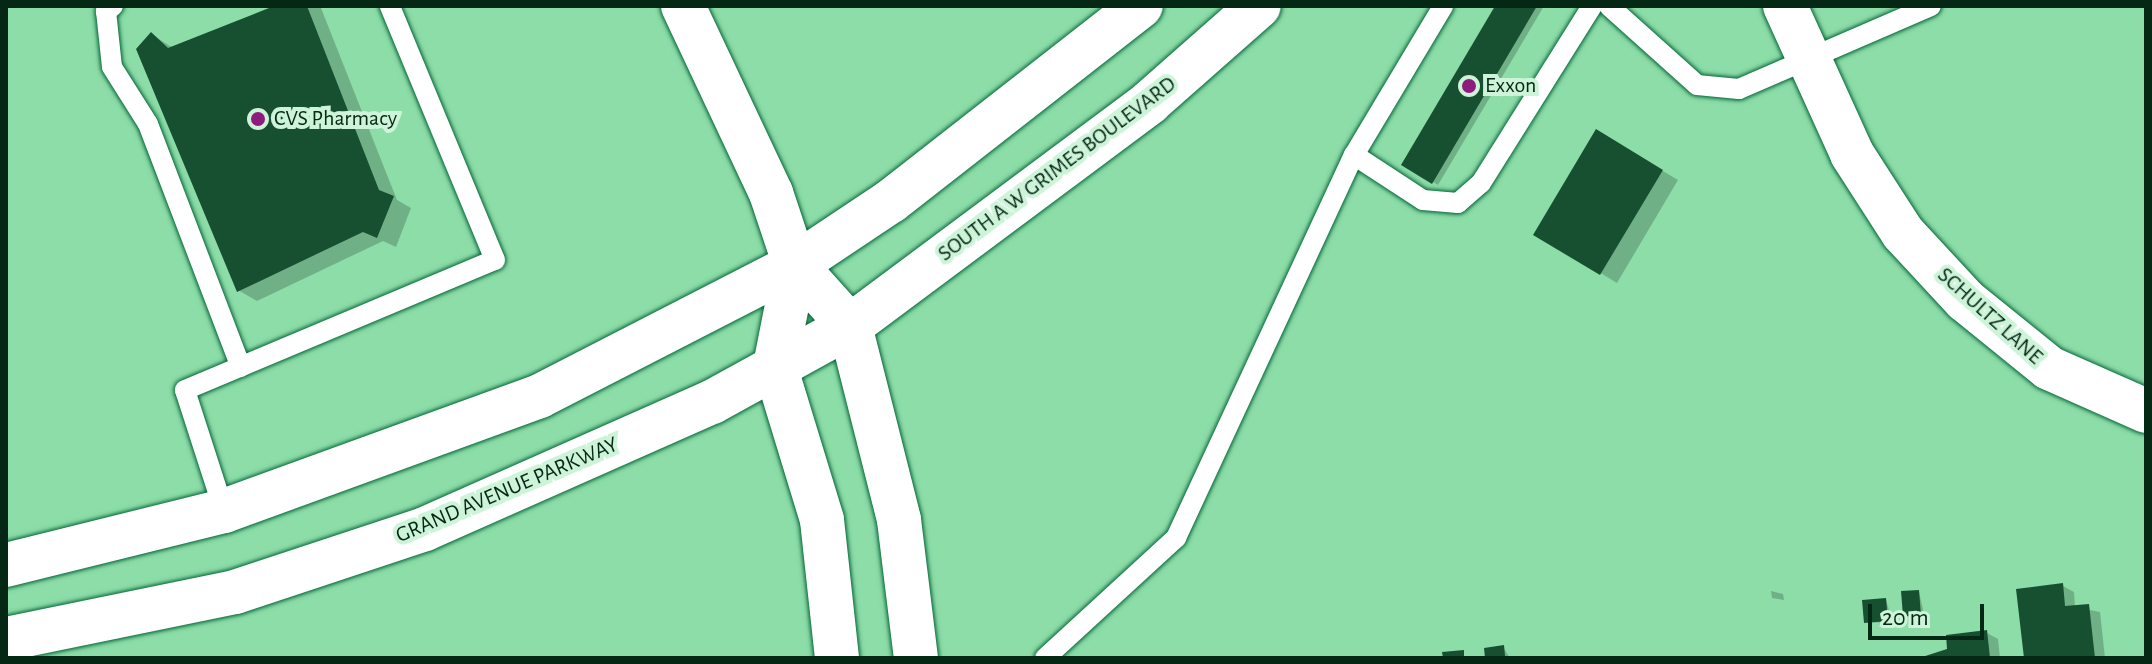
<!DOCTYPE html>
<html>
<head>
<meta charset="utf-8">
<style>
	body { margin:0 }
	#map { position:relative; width:2152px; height:664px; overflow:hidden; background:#8cdda8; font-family:"Alegreya Sans",sans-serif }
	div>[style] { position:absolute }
	.shadow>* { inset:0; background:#0003 }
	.building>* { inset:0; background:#175030 }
	.roads { filter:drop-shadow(0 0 2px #046638) drop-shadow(0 0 2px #046638) }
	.lane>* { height:20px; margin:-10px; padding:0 10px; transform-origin:10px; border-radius:10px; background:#fff }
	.secondary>* { height:44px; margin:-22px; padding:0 22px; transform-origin:22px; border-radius:22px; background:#fff }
	.dots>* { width:22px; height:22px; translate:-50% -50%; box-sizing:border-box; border:4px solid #cdf4d9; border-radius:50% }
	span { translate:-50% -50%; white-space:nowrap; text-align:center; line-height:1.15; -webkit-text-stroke:8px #cdf4d9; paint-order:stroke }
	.poi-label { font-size:22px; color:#052814 }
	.left { translate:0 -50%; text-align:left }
	.street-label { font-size:22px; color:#052814 }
	.frame { position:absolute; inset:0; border:8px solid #052814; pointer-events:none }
	.scale { position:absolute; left:1868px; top:604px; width:116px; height:36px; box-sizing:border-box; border:4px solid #052814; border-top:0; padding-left:10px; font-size:24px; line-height:28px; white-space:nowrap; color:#052814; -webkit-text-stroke:6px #cdf4d9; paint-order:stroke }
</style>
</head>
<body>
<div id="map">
	<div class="shadow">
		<div style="clip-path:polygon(279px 6px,321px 8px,397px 200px,411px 208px,396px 247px,383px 241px,257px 301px,238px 290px,151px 34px,173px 48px)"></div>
		<div style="clip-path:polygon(1498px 6px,1544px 6px,1438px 185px,1404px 165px)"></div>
		<div style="clip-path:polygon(1597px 132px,1678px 180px,1617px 283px,1536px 234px)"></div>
		<div style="clip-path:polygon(2063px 586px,2074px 592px,2075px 607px,2100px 612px,2105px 658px,2026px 658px)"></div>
		<div style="clip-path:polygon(1771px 591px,1783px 594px,1784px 600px,1772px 598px)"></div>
		<div style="clip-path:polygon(1919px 592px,1925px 618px,1910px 618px,1905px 615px)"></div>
		<div style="clip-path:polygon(1886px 600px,1893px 623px,1866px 622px)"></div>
		<div style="clip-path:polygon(1987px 633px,1998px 639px,2000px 658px,1927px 658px)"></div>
		<div style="clip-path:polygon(1503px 647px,1510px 658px,1487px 658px,1486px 649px)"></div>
	</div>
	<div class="building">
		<div style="clip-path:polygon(274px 6px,307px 6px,379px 190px,394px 196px,377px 238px,363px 232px,237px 292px,136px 49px,151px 32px,168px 48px)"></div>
		<div style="clip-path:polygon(1495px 6px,1537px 6px,1432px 184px,1401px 165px)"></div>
		<div style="clip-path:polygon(1596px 129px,1663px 170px,1600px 275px,1533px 235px)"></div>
		<div style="clip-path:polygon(2063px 583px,2065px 606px,2089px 604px,2095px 658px,2024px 658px,2016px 589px)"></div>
		<div style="clip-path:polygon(1919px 590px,1921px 616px,1903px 616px,1901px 591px)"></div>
		<div style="clip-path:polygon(1886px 598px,1888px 621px,1864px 623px,1862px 600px)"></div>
		<div style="clip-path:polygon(1987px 630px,1990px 658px,1919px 658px,1947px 649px,1946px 635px)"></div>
		<div style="clip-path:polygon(1504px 645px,1505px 656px,1485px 658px,1484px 648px)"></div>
		<div style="clip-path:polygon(1464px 650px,1464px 658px,1443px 658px,1442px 652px)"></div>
	</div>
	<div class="roads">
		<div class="lane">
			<div style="left:113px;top:6px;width:9px;rotate:144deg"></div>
			<div style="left:106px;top:11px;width:56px;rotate:83.9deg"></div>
			<div style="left:112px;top:67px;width:67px;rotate:57.7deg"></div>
			<div style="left:148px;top:124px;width:260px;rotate:69.1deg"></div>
			<div style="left:1609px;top:6px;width:118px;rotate:41.9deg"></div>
			<div style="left:1697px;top:85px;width:42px;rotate:5.4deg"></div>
			<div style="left:1739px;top:89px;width:209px;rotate:-23.4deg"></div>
			<div style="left:1354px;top:155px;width:82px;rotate:33.1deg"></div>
			<div style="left:1423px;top:200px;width:35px;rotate:5deg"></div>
			<div style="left:1458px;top:203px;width:30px;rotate:-41deg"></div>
			<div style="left:1481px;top:183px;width:209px;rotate:-57.9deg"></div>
			<div style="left:224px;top:511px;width:127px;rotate:-107.9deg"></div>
			<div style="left:185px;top:390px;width:336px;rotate:-22.8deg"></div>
			<div style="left:495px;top:260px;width:275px;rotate:-112.5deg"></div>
			<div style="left:1045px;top:658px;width:178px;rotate:-42.5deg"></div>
			<div style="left:1176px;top:538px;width:422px;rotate:-65.1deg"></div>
			<div style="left:1354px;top:155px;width:174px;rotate:-59.1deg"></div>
		</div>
		<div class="secondary">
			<div style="left:683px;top:6px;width:207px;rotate:64.8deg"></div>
			<div style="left:771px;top:193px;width:76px;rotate:71.6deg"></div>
			<div style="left:795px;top:265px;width:82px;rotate:48deg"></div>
			<div style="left:850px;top:326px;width:200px;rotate:75.8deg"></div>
			<div style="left:899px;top:520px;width:139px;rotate:83deg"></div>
			<div style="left:1785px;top:6px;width:162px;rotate:65.6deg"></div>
			<div style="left:1852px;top:154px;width:94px;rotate:57.2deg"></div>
			<div style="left:1903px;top:233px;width:91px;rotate:47.2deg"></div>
			<div style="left:1965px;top:300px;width:108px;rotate:39deg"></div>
			<div style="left:2049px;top:368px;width:106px;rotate:23.9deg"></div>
			<div style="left:795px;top:265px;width:103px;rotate:101.2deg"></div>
			<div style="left:775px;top:366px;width:161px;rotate:73deg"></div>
			<div style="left:822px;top:520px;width:139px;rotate:83.8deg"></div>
			<div style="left:6px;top:565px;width:225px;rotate:-13.9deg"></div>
			<div style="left:224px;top:511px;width:336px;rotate:-20deg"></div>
			<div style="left:540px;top:396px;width:287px;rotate:-27.2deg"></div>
			<div style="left:795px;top:265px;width:115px;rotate:-33.7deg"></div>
			<div style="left:891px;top:201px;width:317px;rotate:-38deg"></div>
			<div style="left:6px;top:639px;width:234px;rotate:-11.6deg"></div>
			<div style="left:235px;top:592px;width:200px;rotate:-18.3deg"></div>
			<div style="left:425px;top:529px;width:314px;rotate:-23.9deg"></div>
			<div style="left:712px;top:402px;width:158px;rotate:-28.8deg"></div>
			<div style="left:850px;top:326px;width:374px;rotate:-36.7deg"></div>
			<div style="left:1150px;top:102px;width:145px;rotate:-41.4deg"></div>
		</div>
	</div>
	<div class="dots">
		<div style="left:1469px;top:86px;background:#8e1c7e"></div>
		<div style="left:258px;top:119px;background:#8e1c7e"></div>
	</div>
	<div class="poi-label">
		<span class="left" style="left:1485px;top:86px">Exxon</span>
		<span class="left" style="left:274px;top:119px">CVS Pharmacy</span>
	</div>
	<div class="street-label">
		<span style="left:1057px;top:169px;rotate:-37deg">SOUTH A W GRIMES BOULEVARD</span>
		<span style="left:1990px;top:316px;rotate:42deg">SCHULTZ LANE</span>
		<span style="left:507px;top:490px;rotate:-23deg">GRAND AVENUE PARKWAY</span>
	</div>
	<div class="frame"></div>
	<div class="scale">20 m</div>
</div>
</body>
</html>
